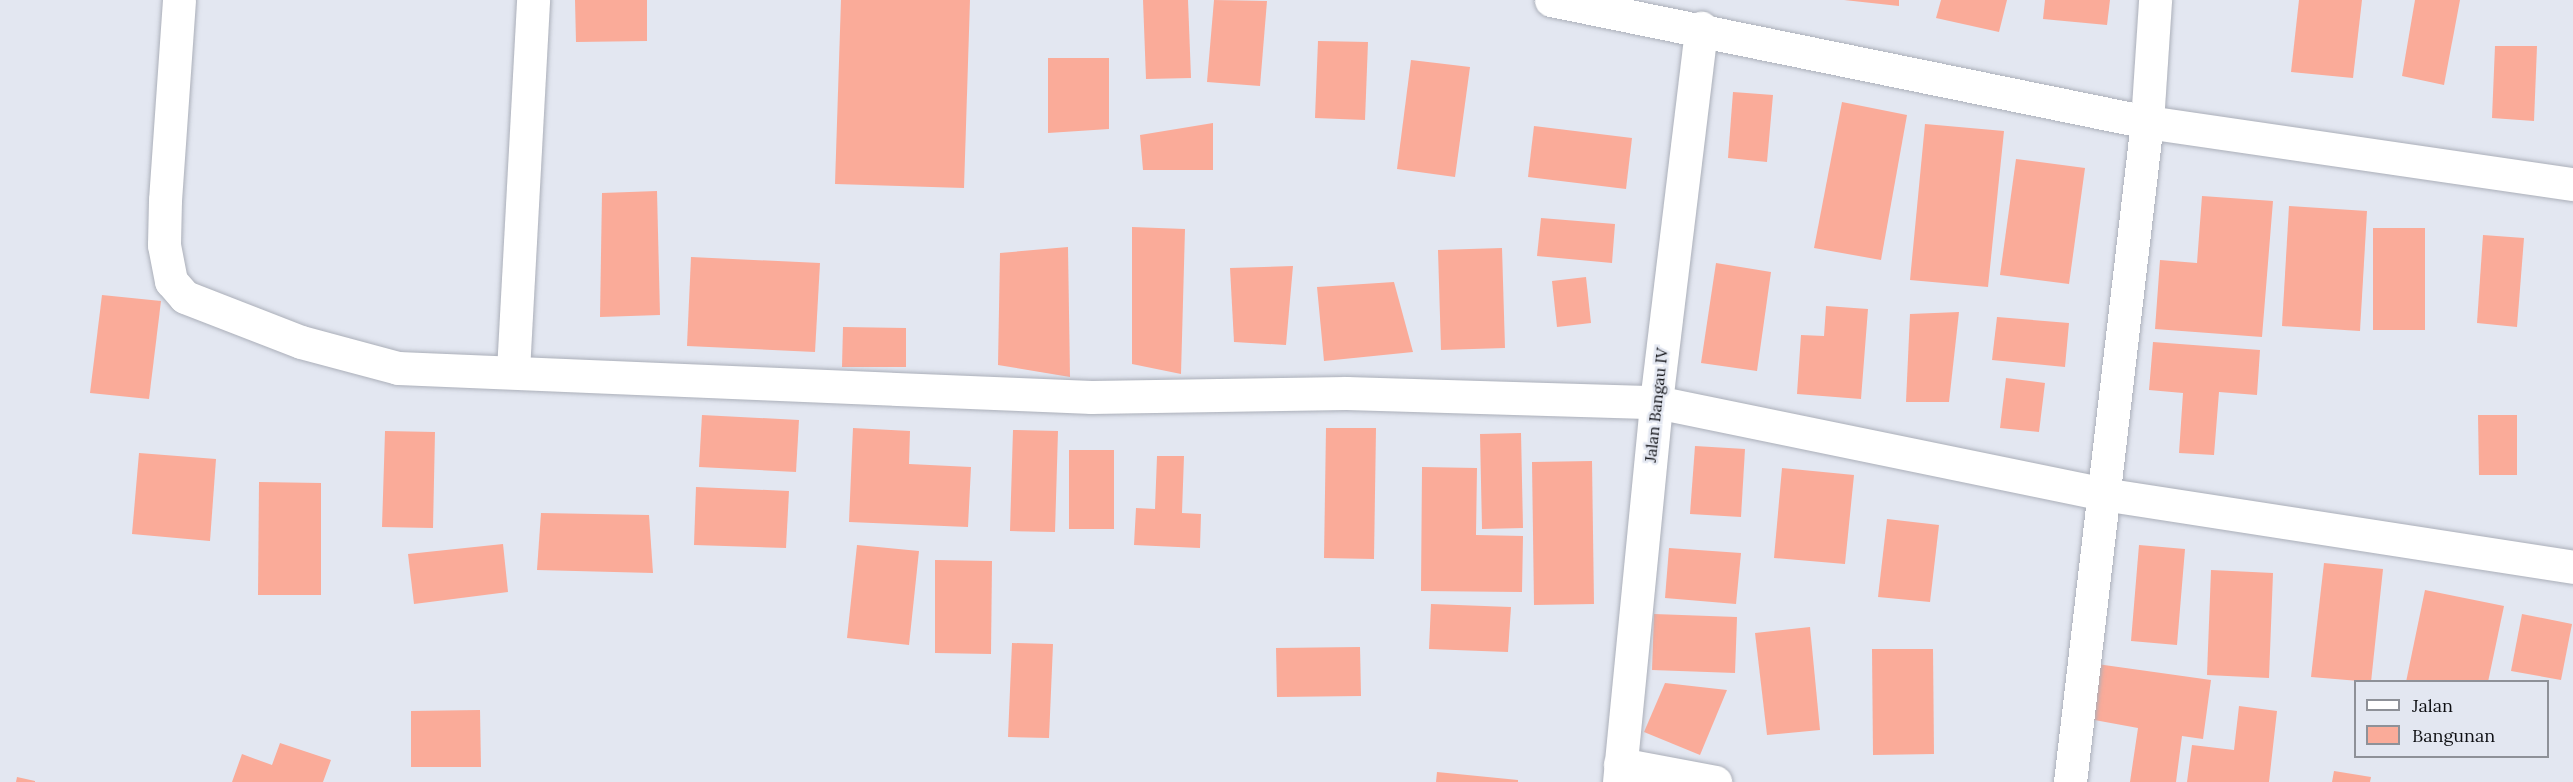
<!DOCTYPE html>
<html>
<head>
<meta charset="utf-8">
<style>
	body { margin:0 }
	#map { position:relative; width:2573px; height:782px; overflow:hidden; background:#e3e7f1; font-family:Lora,serif }
	div>[style] { position:absolute }
	.building>* { inset:0; background:#faab99 }
	.roads { filter:drop-shadow(0 0 2px #abafb9) drop-shadow(0 0 2px #abafb9) }
	.street>* { height:33px; margin:-16.5px; padding:0 16.5px; transform-origin:16.5px; border-radius:16.5px; background:#fff }
	span { translate:-50% -50%; white-space:nowrap; text-align:center; line-height:1.15; -webkit-text-stroke:5px #e3e7f1; paint-order:stroke }
	.street-label { font-size:16px; color:#0e0f13 }
	.legend { position:absolute; left:2354px; top:680px; width:195px; height:78px; box-sizing:border-box; background:#e3e7f1; border:2px solid #8e9198; margin:0; padding:8px 10px; list-style:none; font-size:18px; color:#0e0f13 }
	.legend li { display:flex; align-items:center; gap:12px; height:30px }
	.legend b { width:30px; border:2px solid #8e9198 }
</style>
</head>
<body>
<div id="map">
	<div class="building">
		<div style="clip-path:polygon(575px 0,647px 0,647px 41px,576px 42px)"></div>
		<div style="clip-path:polygon(841px 0,970px 0,964px 188px,835px 184px)"></div>
		<div style="clip-path:polygon(1143px 0,1188px 0,1191px 78px,1146px 79px)"></div>
		<div style="clip-path:polygon(1214px 0,1267px 1px,1260px 86px,1207px 82px)"></div>
		<div style="clip-path:polygon(1844px 0,1899px 0,1899px 6px)"></div>
		<div style="clip-path:polygon(1941px 0,2007px 0,1999px 32px,1936px 18px)"></div>
		<div style="clip-path:polygon(2045px 0,2110px 0,2107px 25px,2043px 19px)"></div>
		<div style="clip-path:polygon(2299px 0,2362px 0,2353px 78px,2291px 72px)"></div>
		<div style="clip-path:polygon(2415px 0,2460px 0,2444px 85px,2402px 76px)"></div>
		<div style="clip-path:polygon(1318px 41px,1368px 42px,1365px 120px,1315px 118px)"></div>
		<div style="clip-path:polygon(2495px 46px,2537px 46px,2534px 121px,2492px 118px)"></div>
		<div style="clip-path:polygon(1048px 58px,1109px 58px,1109px 129px,1048px 133px)"></div>
		<div style="clip-path:polygon(1411px 60px,1470px 67px,1455px 177px,1397px 169px)"></div>
		<div style="clip-path:polygon(1733px 92px,1773px 95px,1767px 162px,1728px 158px)"></div>
		<div style="clip-path:polygon(1842px 102px,1907px 115px,1881px 260px,1814px 248px)"></div>
		<div style="clip-path:polygon(1213px 123px,1213px 170px,1143px 170px,1140px 135px)"></div>
		<div style="clip-path:polygon(1925px 124px,2004px 131px,1988px 287px,1910px 280px)"></div>
		<div style="clip-path:polygon(1534px 126px,1632px 138px,1626px 189px,1528px 177px)"></div>
		<div style="clip-path:polygon(2016px 159px,2085px 168px,2069px 284px,2000px 275px)"></div>
		<div style="clip-path:polygon(657px 191px,660px 315px,600px 317px,602px 193px)"></div>
		<div style="clip-path:polygon(2202px 196px,2273px 201px,2262px 337px,2155px 329px,2160px 260px,2197px 263px)"></div>
		<div style="clip-path:polygon(2289px 206px,2367px 211px,2360px 331px,2282px 326px)"></div>
		<div style="clip-path:polygon(1541px 218px,1615px 224px,1612px 263px,1537px 256px)"></div>
		<div style="clip-path:polygon(1132px 227px,1185px 229px,1181px 374px,1132px 364px)"></div>
		<div style="clip-path:polygon(2373px 228px,2425px 228px,2425px 330px,2373px 330px)"></div>
		<div style="clip-path:polygon(2483px 235px,2524px 238px,2517px 327px,2477px 323px)"></div>
		<div style="clip-path:polygon(1068px 247px,1070px 377px,998px 365px,1000px 253px)"></div>
		<div style="clip-path:polygon(1502px 248px,1505px 348px,1441px 350px,1438px 250px)"></div>
		<div style="clip-path:polygon(691px 257px,820px 263px,815px 352px,687px 346px)"></div>
		<div style="clip-path:polygon(1716px 263px,1771px 272px,1757px 371px,1701px 363px)"></div>
		<div style="clip-path:polygon(1293px 266px,1286px 345px,1234px 342px,1230px 268px)"></div>
		<div style="clip-path:polygon(1586px 277px,1591px 323px,1557px 327px,1552px 281px)"></div>
		<div style="clip-path:polygon(1394px 282px,1413px 352px,1324px 361px,1317px 287px)"></div>
		<div style="clip-path:polygon(102px 295px,161px 301px,149px 399px,90px 393px)"></div>
		<div style="clip-path:polygon(1826px 306px,1868px 309px,1861px 399px,1797px 394px,1801px 335px,1824px 336px)"></div>
		<div style="clip-path:polygon(1959px 312px,1949px 402px,1906px 402px,1910px 314px)"></div>
		<div style="clip-path:polygon(1997px 317px,2069px 323px,2065px 367px,1992px 360px)"></div>
		<div style="clip-path:polygon(843px 327px,906px 328px,906px 367px,842px 367px)"></div>
		<div style="clip-path:polygon(2153px 342px,2260px 350px,2257px 395px,2219px 392px,2214px 455px,2179px 453px,2183px 393px,2149px 390px)"></div>
		<div style="clip-path:polygon(2006px 378px,2045px 383px,2039px 432px,2000px 428px)"></div>
		<div style="clip-path:polygon(702px 415px,799px 420px,796px 472px,699px 467px)"></div>
		<div style="clip-path:polygon(2478px 415px,2517px 415px,2517px 475px,2479px 475px)"></div>
		<div style="clip-path:polygon(853px 428px,910px 431px,909px 464px,971px 467px,968px 527px,849px 522px)"></div>
		<div style="clip-path:polygon(1326px 428px,1376px 428px,1374px 559px,1324px 558px)"></div>
		<div style="clip-path:polygon(1013px 430px,1058px 431px,1055px 532px,1010px 531px)"></div>
		<div style="clip-path:polygon(385px 431px,435px 432px,433px 528px,382px 527px)"></div>
		<div style="clip-path:polygon(1521px 433px,1523px 528px,1482px 529px,1480px 434px)"></div>
		<div style="clip-path:polygon(1695px 446px,1745px 449px,1741px 517px,1690px 514px)"></div>
		<div style="clip-path:polygon(1069px 450px,1114px 450px,1114px 529px,1069px 529px)"></div>
		<div style="clip-path:polygon(139px 453px,216px 459px,210px 541px,132px 534px)"></div>
		<div style="clip-path:polygon(1157px 456px,1184px 456px,1182px 513px,1201px 514px,1200px 548px,1134px 545px,1136px 508px,1155px 509px)"></div>
		<div style="clip-path:polygon(1592px 461px,1594px 604px,1534px 605px,1532px 462px)"></div>
		<div style="clip-path:polygon(1422px 467px,1477px 468px,1476px 535px,1523px 536px,1522px 592px,1421px 591px)"></div>
		<div style="clip-path:polygon(1782px 468px,1854px 475px,1845px 564px,1774px 558px)"></div>
		<div style="clip-path:polygon(259px 482px,321px 483px,321px 595px,258px 595px)"></div>
		<div style="clip-path:polygon(696px 487px,789px 491px,786px 548px,694px 545px)"></div>
		<div style="clip-path:polygon(541px 513px,649px 515px,653px 573px,537px 570px)"></div>
		<div style="clip-path:polygon(1887px 519px,1939px 525px,1930px 602px,1878px 597px)"></div>
		<div style="clip-path:polygon(503px 544px,508px 592px,414px 604px,408px 554px)"></div>
		<div style="clip-path:polygon(857px 545px,919px 551px,909px 645px,847px 638px)"></div>
		<div style="clip-path:polygon(2139px 545px,2185px 549px,2177px 645px,2131px 641px)"></div>
		<div style="clip-path:polygon(1669px 548px,1741px 553px,1736px 604px,1665px 598px)"></div>
		<div style="clip-path:polygon(935px 560px,992px 561px,991px 654px,935px 653px)"></div>
		<div style="clip-path:polygon(2324px 563px,2383px 569px,2371px 682px,2311px 677px)"></div>
		<div style="clip-path:polygon(2211px 570px,2273px 573px,2269px 678px,2207px 675px)"></div>
		<div style="clip-path:polygon(2425px 590px,2504px 606px,2488px 682px,2406px 682px)"></div>
		<div style="clip-path:polygon(1431px 604px,1511px 607px,1508px 652px,1429px 649px)"></div>
		<div style="clip-path:polygon(1654px 614px,1737px 617px,1735px 673px,1652px 670px)"></div>
		<div style="clip-path:polygon(2522px 614px,2572px 624px,2561px 680px,2511px 671px)"></div>
		<div style="clip-path:polygon(1810px 627px,1820px 730px,1767px 735px,1755px 633px)"></div>
		<div style="clip-path:polygon(1012px 643px,1053px 644px,1049px 738px,1008px 737px)"></div>
		<div style="clip-path:polygon(1360px 647px,1361px 696px,1277px 697px,1276px 648px)"></div>
		<div style="clip-path:polygon(1872px 649px,1933px 649px,1934px 754px,1873px 755px)"></div>
		<div style="clip-path:polygon(2097px 664px,2211px 680px,2203px 739px,2182px 736px,2176px 782px,2130px 782px,2138px 728px,2089px 719px)"></div>
		<div style="clip-path:polygon(1665px 683px,1727px 690px,1700px 755px,1644px 732px)"></div>
		<div style="clip-path:polygon(2239px 706px,2277px 711px,2269px 782px,2187px 782px,2192px 745px,2234px 750px)"></div>
		<div style="clip-path:polygon(480px 710px,481px 767px,411px 767px,411px 711px)"></div>
		<div style="clip-path:polygon(280px 743px,331px 760px,323px 782px,232px 782px,242px 754px,272px 765px)"></div>
		<div style="clip-path:polygon(2334px 771px,2371px 777px,2370px 782px,2332px 782px)"></div>
		<div style="clip-path:polygon(1437px 772px,1518px 780px,1518px 782px,1436px 782px)"></div>
		<div style="clip-path:polygon(17px 777px,35px 781px,35px 782px,16px 782px)"></div>
	</div>
	<div class="roads">
		<div class="street">
			<div style="left:179px;top:0;width:200px;rotate:94deg"></div>
			<div style="left:165px;top:200px;width:45px;rotate:91.3deg"></div>
			<div style="left:164px;top:245px;width:37px;rotate:79deg"></div>
			<div style="left:171px;top:281px;width:21px;rotate:49deg"></div>
			<div style="left:185px;top:297px;width:124px;rotate:21.2deg"></div>
			<div style="left:301px;top:342px;width:100px;rotate:15deg"></div>
			<div style="left:398px;top:368px;width:694px;rotate:2.4deg"></div>
			<div style="left:1091px;top:397px;width:255px;rotate:-0.9deg"></div>
			<div style="left:1346px;top:393px;width:310px;rotate:1.7deg"></div>
			<div style="left:1656px;top:402px;width:456px;rotate:11.6deg"></div>
			<div style="left:2103px;top:494px;width:476px;rotate:8.8deg"></div>
			<div style="left:1551px;top:0;width:608px;rotate:11.57deg"></div>
			<div style="left:2147px;top:122px;width:430px;rotate:8.3deg"></div>
			<div style="left:513px;top:371px;width:372px;rotate:-86.9deg"></div>
			<div style="left:1620px;top:764px;width:97px;rotate:10.7deg"></div>
			<div style="left:1619px;top:782px;width:382px;rotate:-84.4deg"></div>
			<div style="left:1656px;top:402px;width:377px;rotate:-83.1deg"></div>
			<div style="left:2070px;top:782px;width:664px;rotate:-83.35deg"></div>
			<div style="left:2147px;top:122px;width:122px;rotate:-86.2deg"></div>
		</div>
	</div>
	<div class="street-label">
		<span style="left:1656px;top:405px;rotate:-84deg">Jalan Bangau IV</span>
	</div>
	<ul class="legend">
	<li><b style="height:8px;background:#fff"></b>Jalan</li>
	<li><b style="height:16px;background:#faab99"></b>Bangunan</li>
	</ul>
</div>
</body>
</html>
